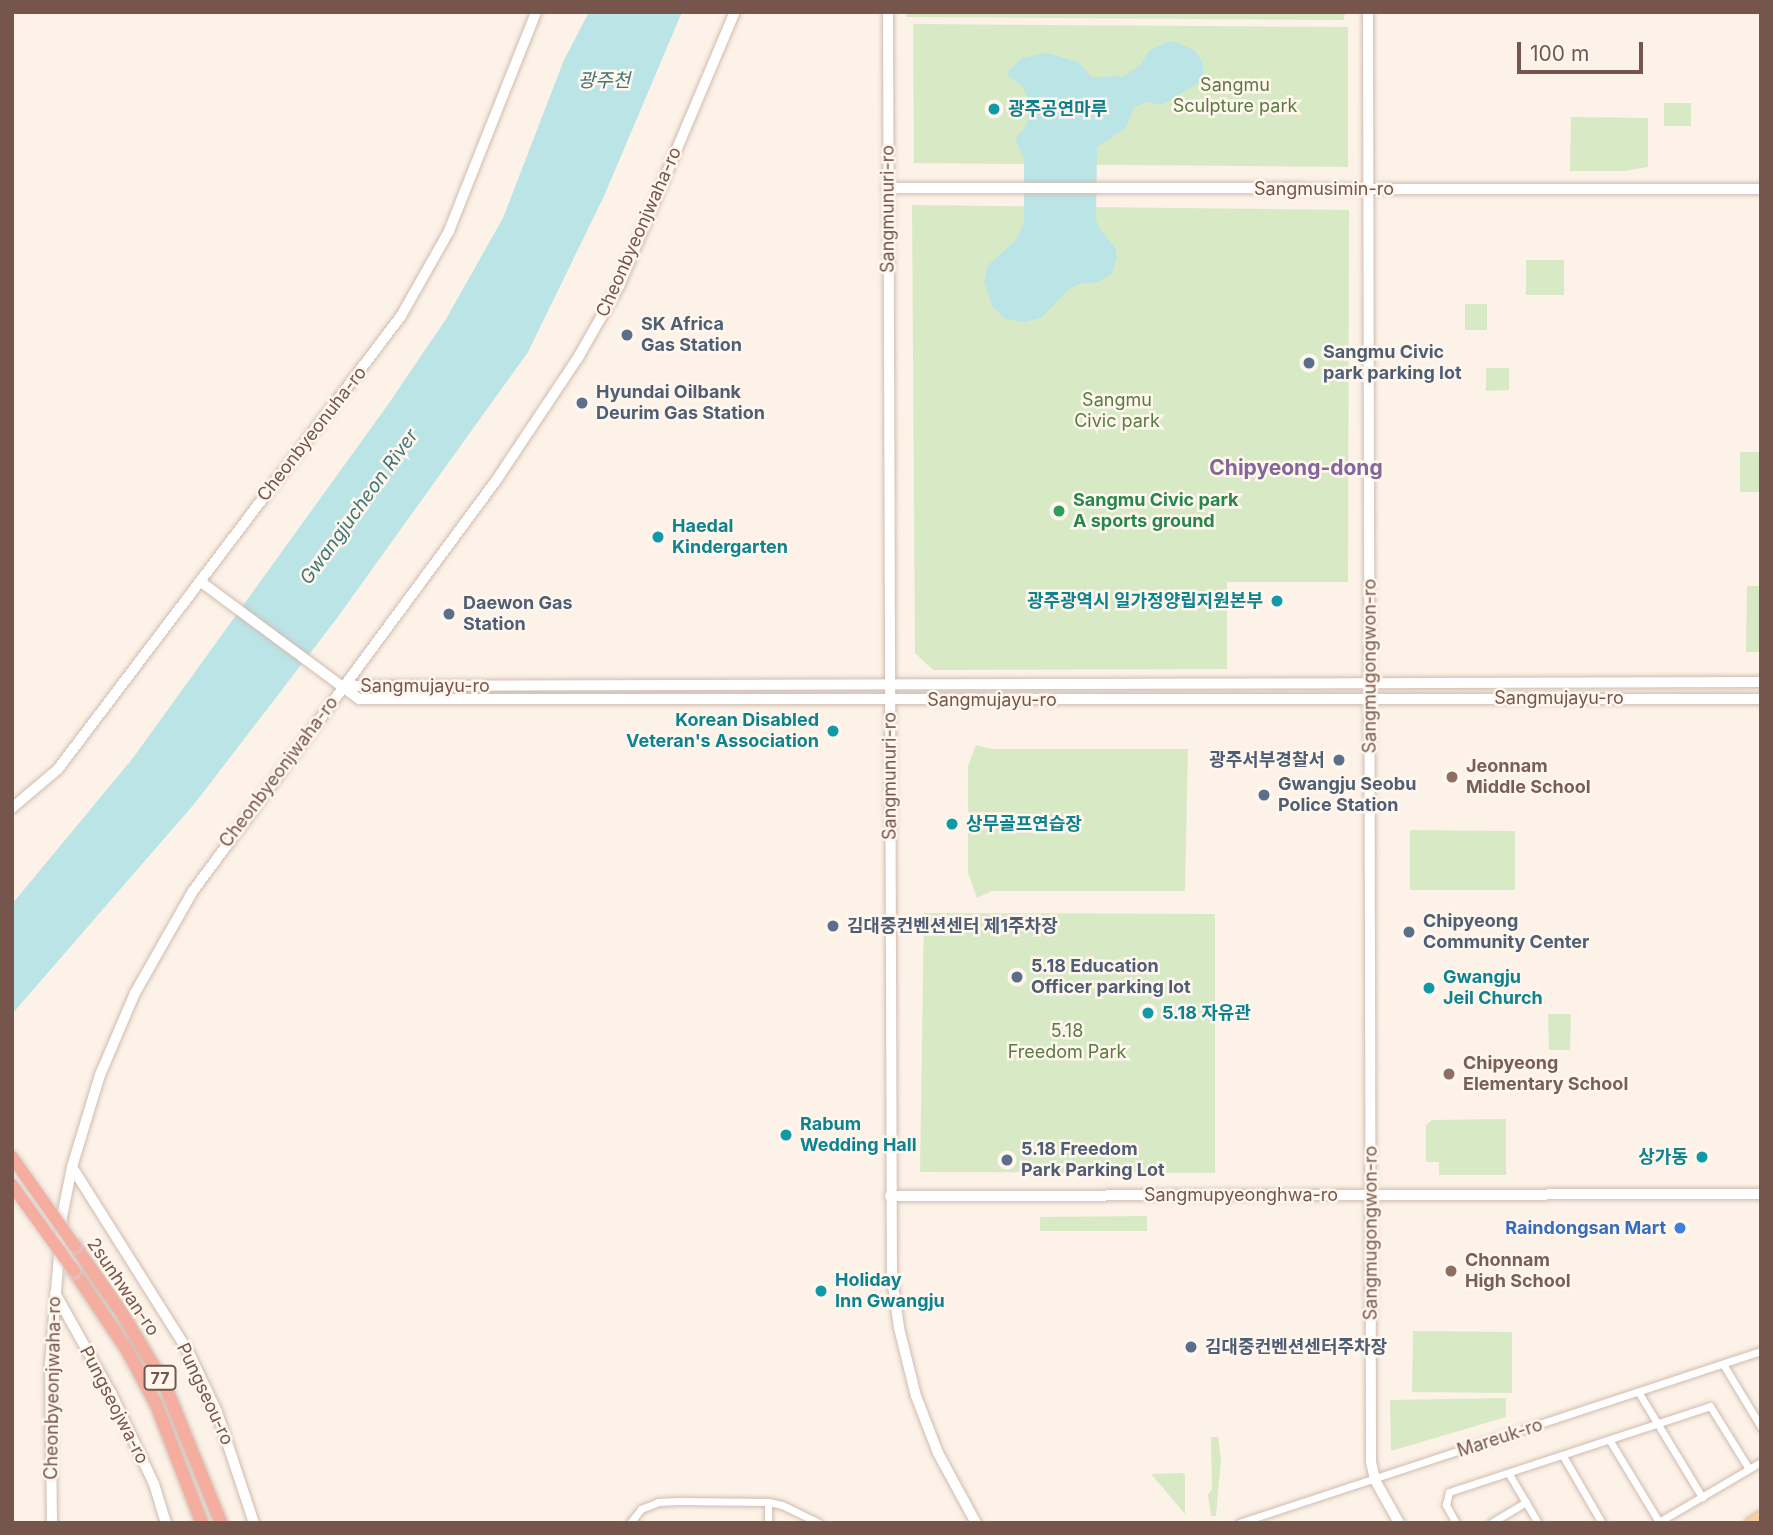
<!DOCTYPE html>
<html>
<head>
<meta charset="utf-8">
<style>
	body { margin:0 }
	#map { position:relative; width:1773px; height:1535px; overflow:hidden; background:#fcf2e7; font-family:Inter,"Noto Sans KR",sans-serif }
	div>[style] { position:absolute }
	.green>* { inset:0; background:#d8eac5 }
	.water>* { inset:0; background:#bbe4e6 }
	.roads { filter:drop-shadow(0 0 2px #d0bbb0) drop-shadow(0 0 2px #d0bbb0) }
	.street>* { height:7px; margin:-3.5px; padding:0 3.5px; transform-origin:3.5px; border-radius:3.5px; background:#fff }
	.secondary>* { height:10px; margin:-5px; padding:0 5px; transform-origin:5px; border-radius:5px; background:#fff }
	.primary>* { height:10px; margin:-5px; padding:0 5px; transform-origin:5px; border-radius:5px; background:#f9cfa1 }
	.highway>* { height:12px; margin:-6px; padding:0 6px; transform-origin:6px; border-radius:6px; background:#f5ad9f }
	.bridges { filter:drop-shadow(0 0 2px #d9d0cd) drop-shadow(0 0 2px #d9d0cd) }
	.highway-bridge>* { height:12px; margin:-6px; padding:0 6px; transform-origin:6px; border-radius:6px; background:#f5ad9f }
	.dots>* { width:19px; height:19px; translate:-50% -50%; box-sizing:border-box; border:4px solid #fff6ed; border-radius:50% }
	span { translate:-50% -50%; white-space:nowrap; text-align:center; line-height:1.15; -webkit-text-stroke:5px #fff6ed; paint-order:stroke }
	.shield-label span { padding:2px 5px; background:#fff6ed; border:2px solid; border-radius:5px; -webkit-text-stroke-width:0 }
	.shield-label { font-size:16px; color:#76564c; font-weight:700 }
	.park-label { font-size:18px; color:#5a7b43 }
	.culture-label { font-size:18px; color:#0d838f; font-weight:700 }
	.left { translate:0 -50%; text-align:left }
	.right { translate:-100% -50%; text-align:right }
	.street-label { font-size:18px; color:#76564c }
	.service-label { font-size:18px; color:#4e5e75; font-weight:700 }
	.leisure-label { font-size:18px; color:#27864d; font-weight:700 }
	.education-label { font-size:18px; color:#785e54; font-weight:700 }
	.shop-label { font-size:18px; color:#366cbe; font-weight:700 }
	.water-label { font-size:19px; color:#40777a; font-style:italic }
	.quarter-label { font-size:21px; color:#836799; font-weight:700 }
	.frame { position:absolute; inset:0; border:14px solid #76564c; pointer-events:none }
	.scale { position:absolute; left:1517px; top:42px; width:126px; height:32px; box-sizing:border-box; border:4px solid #76564c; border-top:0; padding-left:9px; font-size:21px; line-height:24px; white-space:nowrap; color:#76564c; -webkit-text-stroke:5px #fff6ed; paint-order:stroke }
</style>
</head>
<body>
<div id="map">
	<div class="green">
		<div style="clip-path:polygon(906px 12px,1345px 12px,1344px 20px,906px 17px)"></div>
		<div style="clip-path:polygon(913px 24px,1348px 27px,1348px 167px,914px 163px)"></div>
		<div style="clip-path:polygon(1664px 103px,1691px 103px,1691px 126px,1664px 126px)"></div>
		<div style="clip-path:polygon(1571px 117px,1648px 118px,1648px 167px,1624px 171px,1570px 171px)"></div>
		<div style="clip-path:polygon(912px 205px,1349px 210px,1348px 582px,1227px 582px,1227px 669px,933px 670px,915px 653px)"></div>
		<div style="clip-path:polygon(1526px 260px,1564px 260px,1564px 295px,1526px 295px)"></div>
		<div style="clip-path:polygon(1465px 304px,1487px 304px,1487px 330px,1465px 330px)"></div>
		<div style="clip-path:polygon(1486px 368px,1509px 368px,1509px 390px,1486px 391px)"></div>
		<div style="clip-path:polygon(1740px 452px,1761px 452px,1761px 492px,1740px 492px)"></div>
		<div style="clip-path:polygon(1747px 586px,1761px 586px,1761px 652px,1746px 652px)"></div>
		<div style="clip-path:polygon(976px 745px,992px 749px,1188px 749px,1185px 891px,992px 891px,977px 898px,968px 873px,968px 766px)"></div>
		<div style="clip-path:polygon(1410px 830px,1515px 831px,1515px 890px,1410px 890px)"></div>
		<div style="clip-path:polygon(924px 913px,1215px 914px,1215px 1173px,920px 1172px)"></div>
		<div style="clip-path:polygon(1548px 1014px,1571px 1014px,1570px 1050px,1549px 1050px)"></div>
		<div style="clip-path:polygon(1506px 1119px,1506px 1175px,1439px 1175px,1439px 1162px,1426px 1162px,1426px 1125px,1432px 1120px)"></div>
		<div style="clip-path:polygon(1147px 1216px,1147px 1231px,1040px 1231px,1040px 1217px)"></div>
		<div style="clip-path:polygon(1413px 1331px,1512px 1332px,1512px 1393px,1412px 1392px)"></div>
		<div style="clip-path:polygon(1506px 1398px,1506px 1417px,1391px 1451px,1390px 1400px)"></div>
		<div style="clip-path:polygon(1211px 1437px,1218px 1437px,1221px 1460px,1216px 1516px,1211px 1516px,1208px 1495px,1212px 1489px)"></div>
		<div style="clip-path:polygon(1182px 1473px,1185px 1475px,1185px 1514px,1151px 1474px)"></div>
	</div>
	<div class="water">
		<div style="clip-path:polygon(589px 12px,682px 12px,604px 196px,528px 352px,337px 618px,195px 803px,12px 1014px,12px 904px,133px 758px,387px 406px,446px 319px,503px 218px,564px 60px)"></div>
		<div style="clip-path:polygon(1168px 42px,1176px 42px,1194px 50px,1203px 63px,1203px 80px,1162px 105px,1148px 102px,1134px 107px,1126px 128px,1097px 147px,1096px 220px,1101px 231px,1115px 247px,1117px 258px,1112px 273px,1099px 282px,1078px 284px,1068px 290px,1041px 318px,1024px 322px,1005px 319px,992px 306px,984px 282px,988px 265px,1016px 240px,1024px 223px,1024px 159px,1015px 139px,1027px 125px,1030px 104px,1023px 87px,1007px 75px,1010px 69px,1022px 58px,1047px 53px,1078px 62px,1092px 77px,1124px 76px,1140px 65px,1151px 49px)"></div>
	</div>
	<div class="roads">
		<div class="street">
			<div style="left:1723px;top:1364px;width:74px;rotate:58.9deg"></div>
			<div style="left:1639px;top:1393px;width:122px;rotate:58.8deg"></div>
			<div style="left:1610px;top:1441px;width:95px;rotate:58.8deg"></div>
			<div style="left:1563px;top:1456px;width:78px;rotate:59.8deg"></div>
			<div style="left:1509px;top:1474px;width:57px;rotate:59.4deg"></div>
			<div style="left:768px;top:1502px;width:21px;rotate:90deg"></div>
			<div style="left:630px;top:1523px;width:18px;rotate:-52deg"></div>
			<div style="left:641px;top:1509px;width:18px;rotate:-22deg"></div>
			<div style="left:658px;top:1502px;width:21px;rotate:-3deg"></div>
			<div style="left:679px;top:1501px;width:89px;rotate:0.6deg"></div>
			<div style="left:768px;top:1502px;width:14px;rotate:12deg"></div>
			<div style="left:782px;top:1505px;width:41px;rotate:25.9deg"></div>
			<div style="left:1239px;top:1523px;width:550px;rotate:-18.24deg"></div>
			<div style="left:1456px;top:1523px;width:21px;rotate:-119deg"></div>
			<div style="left:1446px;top:1505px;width:13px;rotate:-77deg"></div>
			<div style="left:1449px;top:1492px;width:275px;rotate:-18.2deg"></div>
			<div style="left:1710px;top:1406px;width:74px;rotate:58.2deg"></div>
			<div style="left:1491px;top:1523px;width:41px;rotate:-31deg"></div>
			<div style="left:1657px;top:1523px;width:121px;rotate:-30.4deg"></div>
		</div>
		<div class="secondary">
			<div style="left:888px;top:12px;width:1266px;rotate:89.82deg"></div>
			<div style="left:892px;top:1278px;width:50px;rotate:82deg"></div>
			<div style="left:899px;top:1328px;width:70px;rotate:76deg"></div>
			<div style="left:916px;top:1396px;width:61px;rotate:68.9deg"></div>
			<div style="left:938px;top:1453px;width:80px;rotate:61.5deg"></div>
			<div style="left:1368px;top:12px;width:1450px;rotate:89.88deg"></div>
			<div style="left:1371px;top:1462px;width:18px;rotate:77deg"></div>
			<div style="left:1375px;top:1480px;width:49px;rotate:60.8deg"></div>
			<div style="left:887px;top:188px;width:874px;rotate:0.07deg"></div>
			<div style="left:201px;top:582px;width:197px;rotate:36.5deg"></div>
			<div style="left:359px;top:699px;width:1402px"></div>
			<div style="left:343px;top:686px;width:1418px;rotate:-0.16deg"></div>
			<div style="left:12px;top:808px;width:60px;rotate:-40.3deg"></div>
			<div style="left:58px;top:769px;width:568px;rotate:-52.87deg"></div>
			<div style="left:401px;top:316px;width:98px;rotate:-60.5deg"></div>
			<div style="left:449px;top:231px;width:236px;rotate:-68.3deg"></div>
			<div style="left:72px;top:1167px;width:220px;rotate:57.8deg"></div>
			<div style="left:189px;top:1353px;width:65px;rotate:64.6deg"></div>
			<div style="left:217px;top:1412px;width:117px;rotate:71.6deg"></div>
			<div style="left:890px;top:1196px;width:871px;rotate:-0.13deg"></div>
			<div style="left:55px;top:1293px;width:115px;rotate:60.8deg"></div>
			<div style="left:111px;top:1393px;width:101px;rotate:64.7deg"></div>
			<div style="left:154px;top:1484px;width:41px;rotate:72.9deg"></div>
			<div style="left:52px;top:1523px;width:159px;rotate:-90.7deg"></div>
			<div style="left:50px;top:1364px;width:147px;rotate:-85.3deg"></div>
			<div style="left:62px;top:1217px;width:51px;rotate:-78.7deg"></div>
			<div style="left:72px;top:1167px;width:96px;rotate:-73.1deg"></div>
			<div style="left:100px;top:1075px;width:89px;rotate:-66.9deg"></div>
			<div style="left:135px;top:993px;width:117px;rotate:-60.4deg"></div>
			<div style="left:193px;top:891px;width:508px;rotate:-53.56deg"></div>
			<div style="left:495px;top:482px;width:151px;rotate:-56.3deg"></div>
			<div style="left:579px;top:356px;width:81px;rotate:-60.3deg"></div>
			<div style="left:619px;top:286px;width:298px;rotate:-67.1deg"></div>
		</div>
		<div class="primary">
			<div style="left:1750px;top:1523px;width:13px;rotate:-32deg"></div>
		</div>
		<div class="highway">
			<div style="left:75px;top:1246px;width:82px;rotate:55deg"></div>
			<div style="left:122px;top:1313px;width:84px;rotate:59.2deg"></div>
			<div style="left:165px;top:1385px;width:149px;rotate:67.9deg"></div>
			<div style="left:74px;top:1271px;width:95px;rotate:56.1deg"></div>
			<div style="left:127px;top:1350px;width:61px;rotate:61.8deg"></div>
			<div style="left:156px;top:1404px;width:128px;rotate:68.9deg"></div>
		</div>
	</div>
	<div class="bridges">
		<div class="highway-bridge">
			<div style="left:12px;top:1157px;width:109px;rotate:54.7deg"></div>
			<div style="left:12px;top:1185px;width:106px;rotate:54.2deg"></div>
		</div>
	</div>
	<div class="dots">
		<div style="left:994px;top:109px;background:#0f9aa8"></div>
		<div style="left:627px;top:335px;background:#5c6f8a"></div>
		<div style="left:1309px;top:363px;background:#5c6f8a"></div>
		<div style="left:582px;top:403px;background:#5c6f8a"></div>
		<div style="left:1059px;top:511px;background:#2e9e5b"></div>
		<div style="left:658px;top:537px;background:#0f9aa8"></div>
		<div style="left:1277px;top:601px;background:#0f9aa8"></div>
		<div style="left:449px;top:614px;background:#5c6f8a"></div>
		<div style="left:833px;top:731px;background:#0f9aa8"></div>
		<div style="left:1339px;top:760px;background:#5c6f8a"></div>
		<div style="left:1452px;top:777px;background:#8d6e63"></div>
		<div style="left:1264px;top:795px;background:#5c6f8a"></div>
		<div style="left:952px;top:824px;background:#0f9aa8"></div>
		<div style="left:833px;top:926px;background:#5c6f8a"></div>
		<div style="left:1409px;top:932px;background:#5c6f8a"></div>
		<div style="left:1017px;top:977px;background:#5c6f8a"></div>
		<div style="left:1429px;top:988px;background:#0f9aa8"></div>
		<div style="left:1148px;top:1013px;background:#0f9aa8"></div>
		<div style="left:1449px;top:1074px;background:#8d6e63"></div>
		<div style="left:786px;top:1135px;background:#0f9aa8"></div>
		<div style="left:1702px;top:1157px;background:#0f9aa8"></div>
		<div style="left:1007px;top:1160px;background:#5c6f8a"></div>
		<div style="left:1680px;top:1228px;background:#3f7fe0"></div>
		<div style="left:1451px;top:1271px;background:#8d6e63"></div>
		<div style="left:821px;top:1291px;background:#0f9aa8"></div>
		<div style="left:1191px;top:1347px;background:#5c6f8a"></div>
	</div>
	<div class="shield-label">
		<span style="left:160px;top:1378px">77</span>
	</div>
	<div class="park-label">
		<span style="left:1235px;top:96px">Sangmu<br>Sculpture park</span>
		<span style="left:1117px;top:411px">Sangmu<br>Civic park</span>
		<span style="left:1067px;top:1042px">5.18<br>Freedom Park</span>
	</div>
	<div class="culture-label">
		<span class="left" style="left:1008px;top:109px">광주공연마루</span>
		<span class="left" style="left:672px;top:537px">Haedal<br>Kindergarten</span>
		<span class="right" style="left:1263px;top:601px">광주광역시 일가정양립지원본부</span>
		<span class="right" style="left:819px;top:731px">Korean Disabled<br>Veteran's Association</span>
		<span class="left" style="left:966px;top:824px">상무골프연습장</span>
		<span class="left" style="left:1443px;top:988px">Gwangju<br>Jeil Church</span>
		<span class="left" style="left:1162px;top:1013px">5.18 자유관</span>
		<span class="left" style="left:800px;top:1135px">Rabum<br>Wedding Hall</span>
		<span class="right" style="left:1688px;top:1157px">상가동</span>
		<span class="left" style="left:835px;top:1291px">Holiday<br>Inn Gwangju</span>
	</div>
	<div class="street-label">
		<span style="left:1324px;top:189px">Sangmusimin-ro</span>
		<span style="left:888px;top:209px;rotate:-90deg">Sangmunuri-ro</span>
		<span style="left:639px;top:232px;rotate:-66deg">Cheonbyeonjwaha-ro</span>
		<span style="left:312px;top:434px;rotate:-52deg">Cheonbyeonuha-ro</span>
		<span style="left:1370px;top:666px;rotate:-90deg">Sangmugongwon-ro</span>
		<span style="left:425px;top:686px">Sangmujayu-ro</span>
		<span style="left:1559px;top:698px">Sangmujayu-ro</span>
		<span style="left:992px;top:700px">Sangmujayu-ro</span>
		<span style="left:279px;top:772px;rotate:-53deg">Cheonbyeonjwaha-ro</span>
		<span style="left:890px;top:776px;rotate:-90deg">Sangmunuri-ro</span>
		<span style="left:1241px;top:1195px">Sangmupyeonghwa-ro</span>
		<span style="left:1371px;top:1233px;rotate:-90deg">Sangmugongwon-ro</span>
		<span style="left:123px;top:1287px;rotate:56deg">2sunhwan-ro</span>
		<span style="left:53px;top:1388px;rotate:-89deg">Cheonbyeonjwaha-ro</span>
		<span style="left:205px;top:1394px;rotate:65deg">Pungseou-ro</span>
		<span style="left:114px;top:1405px;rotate:63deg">Pungseojwa-ro</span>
		<span style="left:1500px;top:1438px;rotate:-18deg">Mareuk-ro</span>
	</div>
	<div class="service-label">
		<span class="left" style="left:641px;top:335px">SK Africa<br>Gas Station</span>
		<span class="left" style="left:1323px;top:363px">Sangmu Civic<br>park parking lot</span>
		<span class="left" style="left:596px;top:403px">Hyundai Oilbank<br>Deurim Gas Station</span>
		<span class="left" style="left:463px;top:614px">Daewon Gas<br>Station</span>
		<span class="right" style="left:1325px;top:760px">광주서부경찰서</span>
		<span class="left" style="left:1278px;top:795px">Gwangju Seobu<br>Police Station</span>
		<span class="left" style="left:1423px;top:932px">Chipyeong<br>Community Center</span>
		<span class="left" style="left:847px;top:926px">김대중컨벤션센터 제1주차장</span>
		<span class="left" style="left:1031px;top:977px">5.18 Education<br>Officer parking lot</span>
		<span class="left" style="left:1021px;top:1160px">5.18 Freedom<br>Park Parking Lot</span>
		<span class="left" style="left:1205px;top:1347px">김대중컨벤션센터주차장</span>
	</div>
	<div class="leisure-label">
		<span class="left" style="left:1073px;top:511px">Sangmu Civic park<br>A sports ground</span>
	</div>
	<div class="education-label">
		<span class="left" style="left:1466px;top:777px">Jeonnam<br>Middle School</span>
		<span class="left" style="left:1463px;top:1074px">Chipyeong<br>Elementary School</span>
		<span class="left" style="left:1465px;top:1271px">Chonnam<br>High School</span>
	</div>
	<div class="shop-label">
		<span class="right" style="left:1666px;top:1228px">Raindongsan Mart</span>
	</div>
	<div class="water-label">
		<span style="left:604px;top:81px">광주천</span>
		<span style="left:359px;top:507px;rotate:-54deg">Gwangjucheon River</span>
	</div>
	<div class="quarter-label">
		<span style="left:1296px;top:468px">Chipyeong-dong</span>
	</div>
	<div class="frame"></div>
	<div class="scale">100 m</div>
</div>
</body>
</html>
